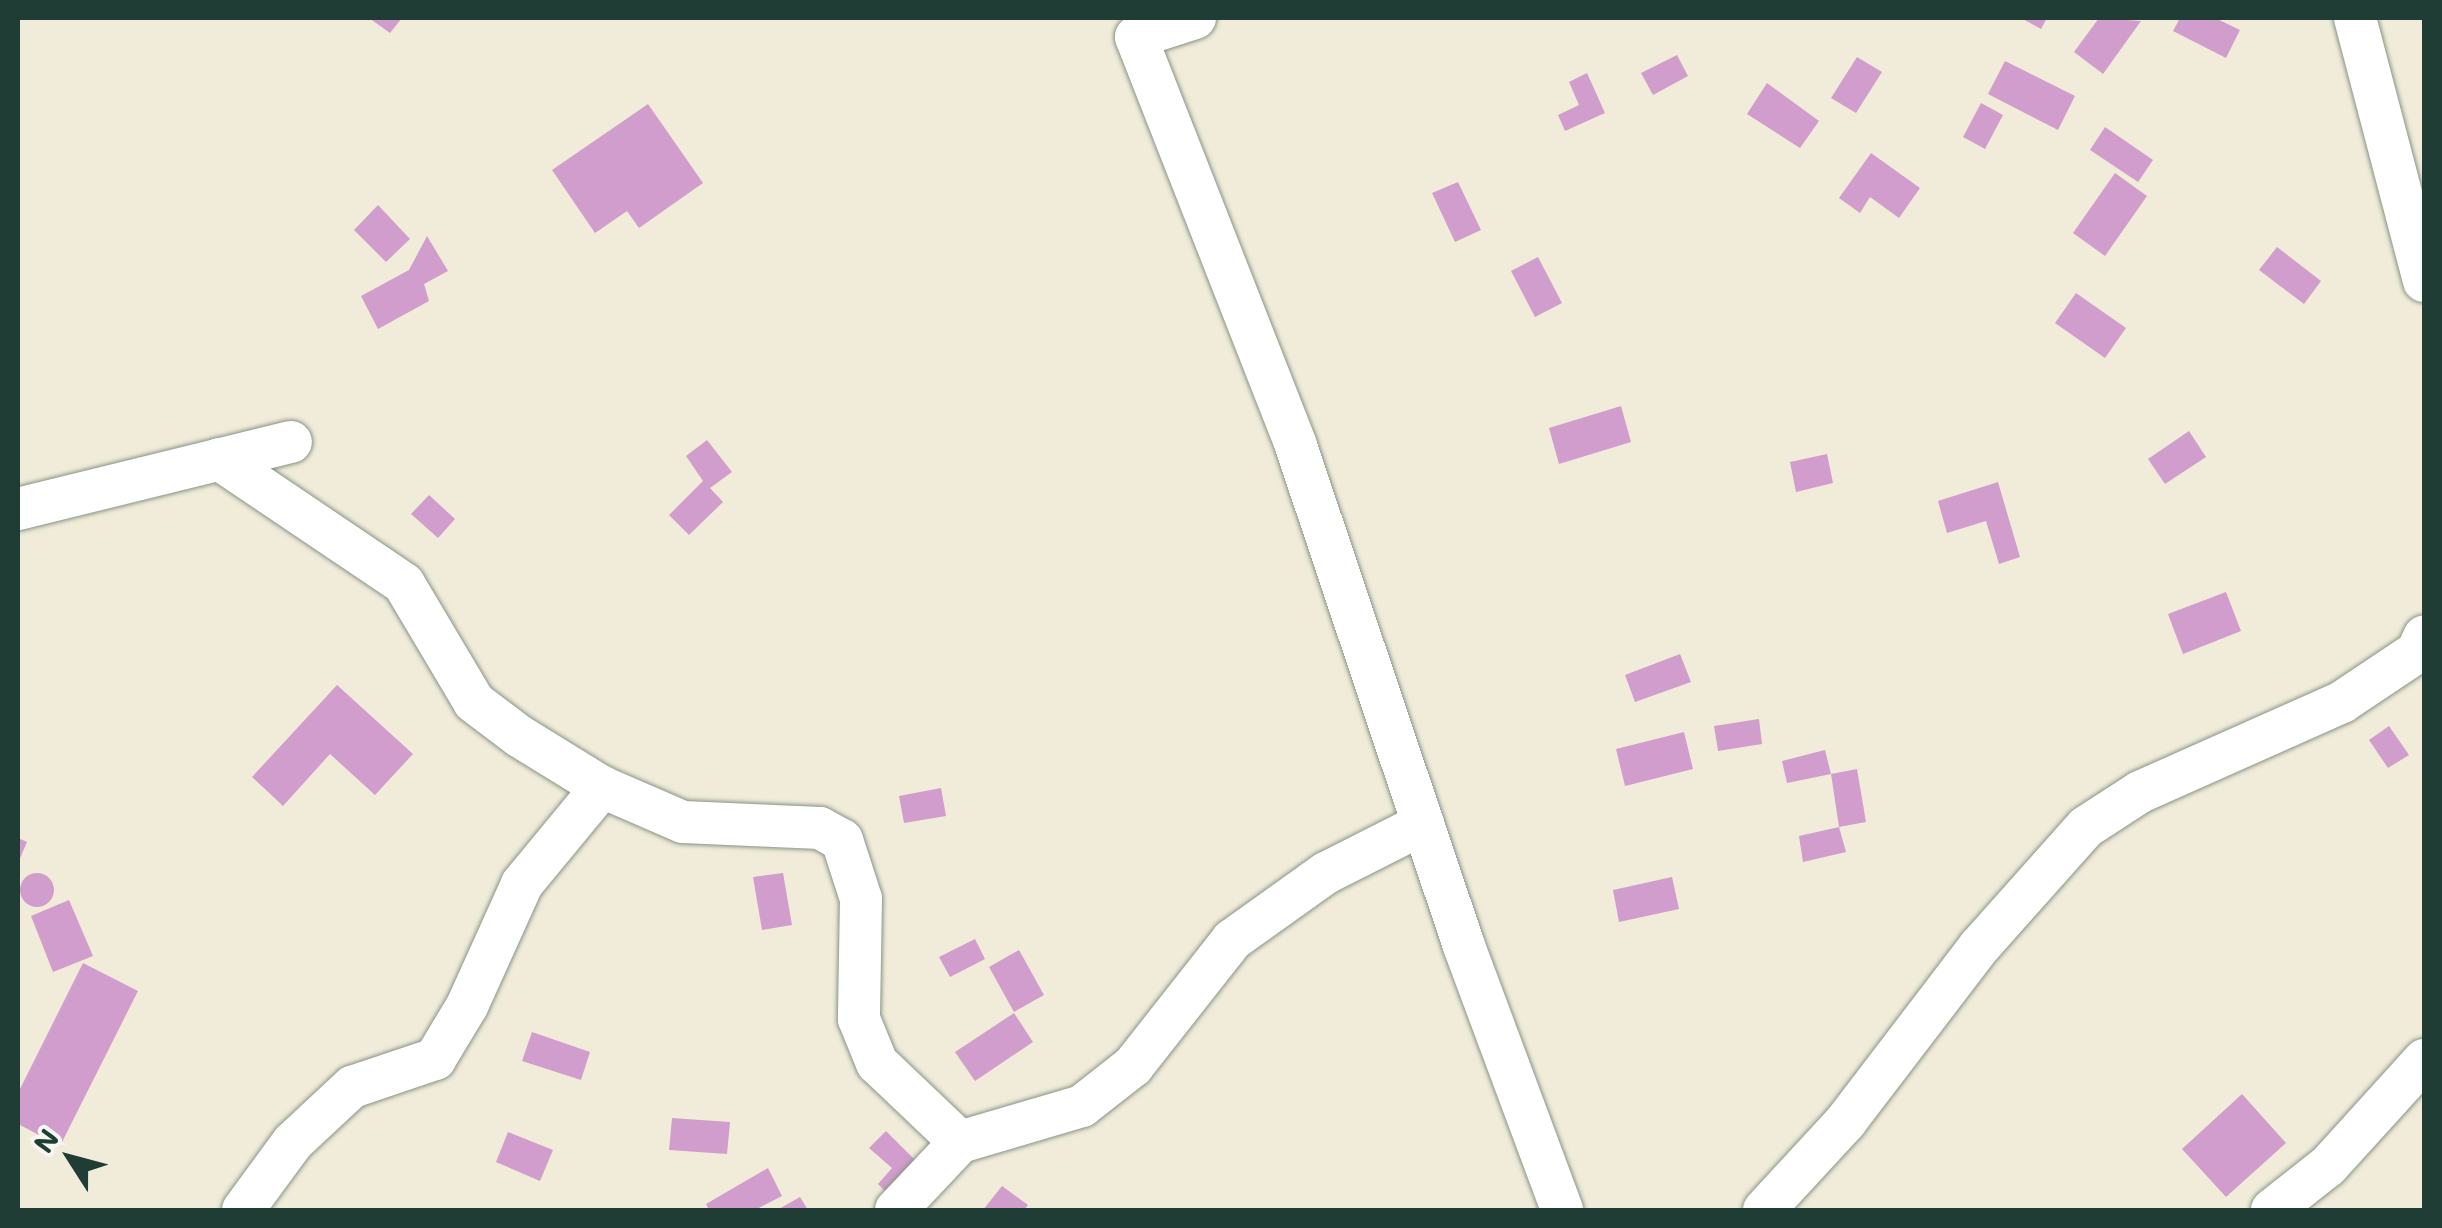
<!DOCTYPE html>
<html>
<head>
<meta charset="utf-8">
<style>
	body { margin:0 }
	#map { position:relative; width:2442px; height:1228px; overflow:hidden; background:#f0ecd9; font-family:Mali,sans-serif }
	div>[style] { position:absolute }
	.building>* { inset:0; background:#d19dcc }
	.round { border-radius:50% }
	.roads { filter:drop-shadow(0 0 2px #889486) drop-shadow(0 0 2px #889486) }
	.minor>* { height:42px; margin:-21px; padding:0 21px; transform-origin:21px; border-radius:21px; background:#fff }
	span { translate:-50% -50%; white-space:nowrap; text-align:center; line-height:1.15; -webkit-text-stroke:9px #f6f6f2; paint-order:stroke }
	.frame { position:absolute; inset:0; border:20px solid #1f3d34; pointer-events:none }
	.north { position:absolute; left:20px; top:1108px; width:100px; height:100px; -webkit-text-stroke:8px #f6f6f2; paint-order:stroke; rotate:306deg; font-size:28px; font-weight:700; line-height:40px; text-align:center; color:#1f3d34 }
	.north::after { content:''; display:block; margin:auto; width:35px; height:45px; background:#1f3d34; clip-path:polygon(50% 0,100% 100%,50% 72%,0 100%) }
</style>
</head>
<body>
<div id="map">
	<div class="building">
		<div style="clip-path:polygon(369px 18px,402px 18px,390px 33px)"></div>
		<div style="clip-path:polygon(2021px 18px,2047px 18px,2041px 29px)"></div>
		<div style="clip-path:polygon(2099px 18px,2141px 21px,2103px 74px,2074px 52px)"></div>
		<div style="clip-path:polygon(2180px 18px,2215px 18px,2240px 30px,2226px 58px,2173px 31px)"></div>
		<div style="clip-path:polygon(1677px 55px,1688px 76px,1653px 95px,1641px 73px)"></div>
		<div style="clip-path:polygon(1857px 57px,1882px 72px,1856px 113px,1831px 98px)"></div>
		<div style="clip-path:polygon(2005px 61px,2075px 96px,2058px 130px,1988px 94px)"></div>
		<div style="clip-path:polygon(1587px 73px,1605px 113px,1565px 131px,1558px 115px,1579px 105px,1569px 82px)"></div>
		<div style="clip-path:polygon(1767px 83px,1819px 121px,1800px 148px,1747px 114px)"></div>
		<div style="clip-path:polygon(1981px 103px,2003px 115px,1985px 149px,1963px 137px)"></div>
		<div style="clip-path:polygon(648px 104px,703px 183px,639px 228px,627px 211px,595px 233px,552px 170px)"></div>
		<div style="clip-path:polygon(2105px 127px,2153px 160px,2138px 182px,2090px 150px)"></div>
		<div style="clip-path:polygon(1871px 153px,1920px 188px,1899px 218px,1870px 197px,1860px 213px,1839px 198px)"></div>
		<div style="clip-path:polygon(2115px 173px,2147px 196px,2105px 256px,2073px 233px)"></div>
		<div style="clip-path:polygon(1458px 182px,1481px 230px,1455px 242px,1432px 193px)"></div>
		<div style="clip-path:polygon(378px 205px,410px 239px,386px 262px,354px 230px)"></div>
		<div style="clip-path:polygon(427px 236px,448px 271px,424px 284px,429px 301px,378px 329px,361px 296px,409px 270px)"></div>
		<div style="clip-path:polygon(2277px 247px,2321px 281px,2304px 304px,2259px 270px)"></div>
		<div style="clip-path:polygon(1538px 257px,1562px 303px,1535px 317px,1511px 271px)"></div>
		<div style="clip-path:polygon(2076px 293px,2126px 328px,2105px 358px,2055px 323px)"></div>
		<div style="clip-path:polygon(1621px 406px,1631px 442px,1559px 464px,1549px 428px)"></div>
		<div style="clip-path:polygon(2189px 431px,2206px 457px,2165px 484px,2148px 459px)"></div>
		<div style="clip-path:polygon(707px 440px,732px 472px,710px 488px,723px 502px,689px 535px,669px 515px,703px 481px,686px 456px)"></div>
		<div style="clip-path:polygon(1827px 454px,1833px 483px,1796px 492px,1790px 462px)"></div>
		<div style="clip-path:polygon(1998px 482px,2020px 557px,1999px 564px,1986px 521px,1947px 533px,1938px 501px)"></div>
		<div style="clip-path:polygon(429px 495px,455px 519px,438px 538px,411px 514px)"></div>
		<div style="clip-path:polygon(2226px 592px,2241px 631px,2183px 654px,2168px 614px)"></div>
		<div style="clip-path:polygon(1680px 654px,1691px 682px,1635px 702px,1625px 675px)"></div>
		<div style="clip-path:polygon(337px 685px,413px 754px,375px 795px,330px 754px,283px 806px,252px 777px)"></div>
		<div style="clip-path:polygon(1759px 719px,1762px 744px,1718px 751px,1714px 726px)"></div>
		<div style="clip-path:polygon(2389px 726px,2409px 755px,2388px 768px,2369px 740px)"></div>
		<div style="clip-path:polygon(1684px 732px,1693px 769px,1625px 786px,1616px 749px)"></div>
		<div style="clip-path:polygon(1825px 750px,1831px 774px,1857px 769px,1866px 822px,1839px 827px,1846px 852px,1803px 862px,1799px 836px,1839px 827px,1831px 774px,1787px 783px,1782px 761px)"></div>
		<div style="clip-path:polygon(941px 788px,946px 816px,904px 823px,899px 796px)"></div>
		<div style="clip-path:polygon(18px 838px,27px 842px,18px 863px)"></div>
		<div style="clip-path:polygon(783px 873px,792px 925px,762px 930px,753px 877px)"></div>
		<div class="round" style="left:20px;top:873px;width:34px;height:34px"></div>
		<div style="clip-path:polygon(1672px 877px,1679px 909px,1619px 922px,1613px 890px)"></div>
		<div style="clip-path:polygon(69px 900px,93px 956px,53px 972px,31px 916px)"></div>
		<div style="clip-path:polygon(975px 939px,985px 959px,950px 977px,939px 957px)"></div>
		<div style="clip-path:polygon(1019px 950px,1044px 995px,1014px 1012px,989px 967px)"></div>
		<div style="clip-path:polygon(83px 963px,138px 991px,60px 1146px,18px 1124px,18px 1093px)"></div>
		<div style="clip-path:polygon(1014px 1013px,1033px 1042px,975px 1081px,955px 1052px)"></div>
		<div style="clip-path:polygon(532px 1032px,590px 1052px,581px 1080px,522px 1061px)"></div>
		<div style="clip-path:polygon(2242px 1094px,2286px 1143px,2226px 1197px,2182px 1149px)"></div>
		<div style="clip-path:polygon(672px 1118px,730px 1122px,727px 1154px,669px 1150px)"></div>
		<div style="clip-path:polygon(886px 1131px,920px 1165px,891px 1197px,878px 1184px,892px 1168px,869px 1148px)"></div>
		<div style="clip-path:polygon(508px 1132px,553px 1150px,540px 1181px,496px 1162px)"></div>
		<div style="clip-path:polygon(768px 1168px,782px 1196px,755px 1210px,709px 1210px,706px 1204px)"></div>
		<div style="clip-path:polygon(1002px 1186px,1028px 1205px,1024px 1210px,983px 1210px)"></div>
		<div style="clip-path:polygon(800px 1197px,808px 1210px,777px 1210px)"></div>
	</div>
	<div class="roads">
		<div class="minor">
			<div style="left:1195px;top:18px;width:62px;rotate:162.1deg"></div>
			<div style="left:1136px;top:37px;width:439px;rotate:68.6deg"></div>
			<div style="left:1296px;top:446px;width:527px;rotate:71.43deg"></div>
			<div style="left:1464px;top:946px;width:282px;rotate:69.6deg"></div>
			<div style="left:2355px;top:18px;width:272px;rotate:75.3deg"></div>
			<div style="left:219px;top:459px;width:223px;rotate:34deg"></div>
			<div style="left:404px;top:584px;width:137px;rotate:59.3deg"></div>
			<div style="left:474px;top:702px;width:56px;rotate:37.1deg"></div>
			<div style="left:519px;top:736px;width:97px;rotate:31.6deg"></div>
			<div style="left:602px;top:787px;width:88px;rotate:23.4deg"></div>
			<div style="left:683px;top:822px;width:137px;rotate:2.5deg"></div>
			<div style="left:820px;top:828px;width:25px;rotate:29deg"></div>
			<div style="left:842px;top:840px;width:62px;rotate:72.1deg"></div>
			<div style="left:861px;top:899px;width:120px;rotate:91deg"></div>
			<div style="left:859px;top:1019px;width:48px;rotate:67.8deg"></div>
			<div style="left:877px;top:1063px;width:115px;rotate:43.6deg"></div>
			<div style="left:18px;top:509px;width:281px;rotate:-13.8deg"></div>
			<div style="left:243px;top:1210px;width:84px;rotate:-53.7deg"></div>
			<div style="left:293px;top:1142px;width:81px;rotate:-43deg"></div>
			<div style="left:352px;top:1087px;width:88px;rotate:-18.6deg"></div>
			<div style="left:435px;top:1059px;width:62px;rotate:-58.9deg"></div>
			<div style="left:467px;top:1006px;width:134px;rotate:-65.7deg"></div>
			<div style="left:522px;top:884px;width:126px;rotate:-50.5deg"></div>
			<div style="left:896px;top:1210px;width:93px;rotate:-46.7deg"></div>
			<div style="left:960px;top:1142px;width:127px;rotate:-16.4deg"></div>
			<div style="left:1082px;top:1106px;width:65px;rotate:-38.1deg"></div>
			<div style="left:1133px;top:1066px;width:160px;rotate:-51.8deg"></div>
			<div style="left:1232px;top:940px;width:115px;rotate:-35.5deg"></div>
			<div style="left:1326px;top:873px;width:109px;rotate:-26.8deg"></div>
			<div style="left:1764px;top:1210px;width:121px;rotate:-47.3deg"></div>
			<div style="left:1846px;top:1121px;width:219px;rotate:-52.6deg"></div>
			<div style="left:1979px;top:947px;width:161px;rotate:-48.3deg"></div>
			<div style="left:2086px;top:827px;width:64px;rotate:-32.9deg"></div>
			<div style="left:2140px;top:792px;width:221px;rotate:-24deg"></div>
			<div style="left:2342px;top:702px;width:90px;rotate:-33.7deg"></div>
			<div style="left:2417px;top:652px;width:17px;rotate:-65deg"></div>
			<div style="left:2272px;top:1210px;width:71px;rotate:-38.2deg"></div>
			<div style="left:2328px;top:1166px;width:143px;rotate:-47.8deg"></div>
		</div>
	</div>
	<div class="frame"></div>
	<div class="north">N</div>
</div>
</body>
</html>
